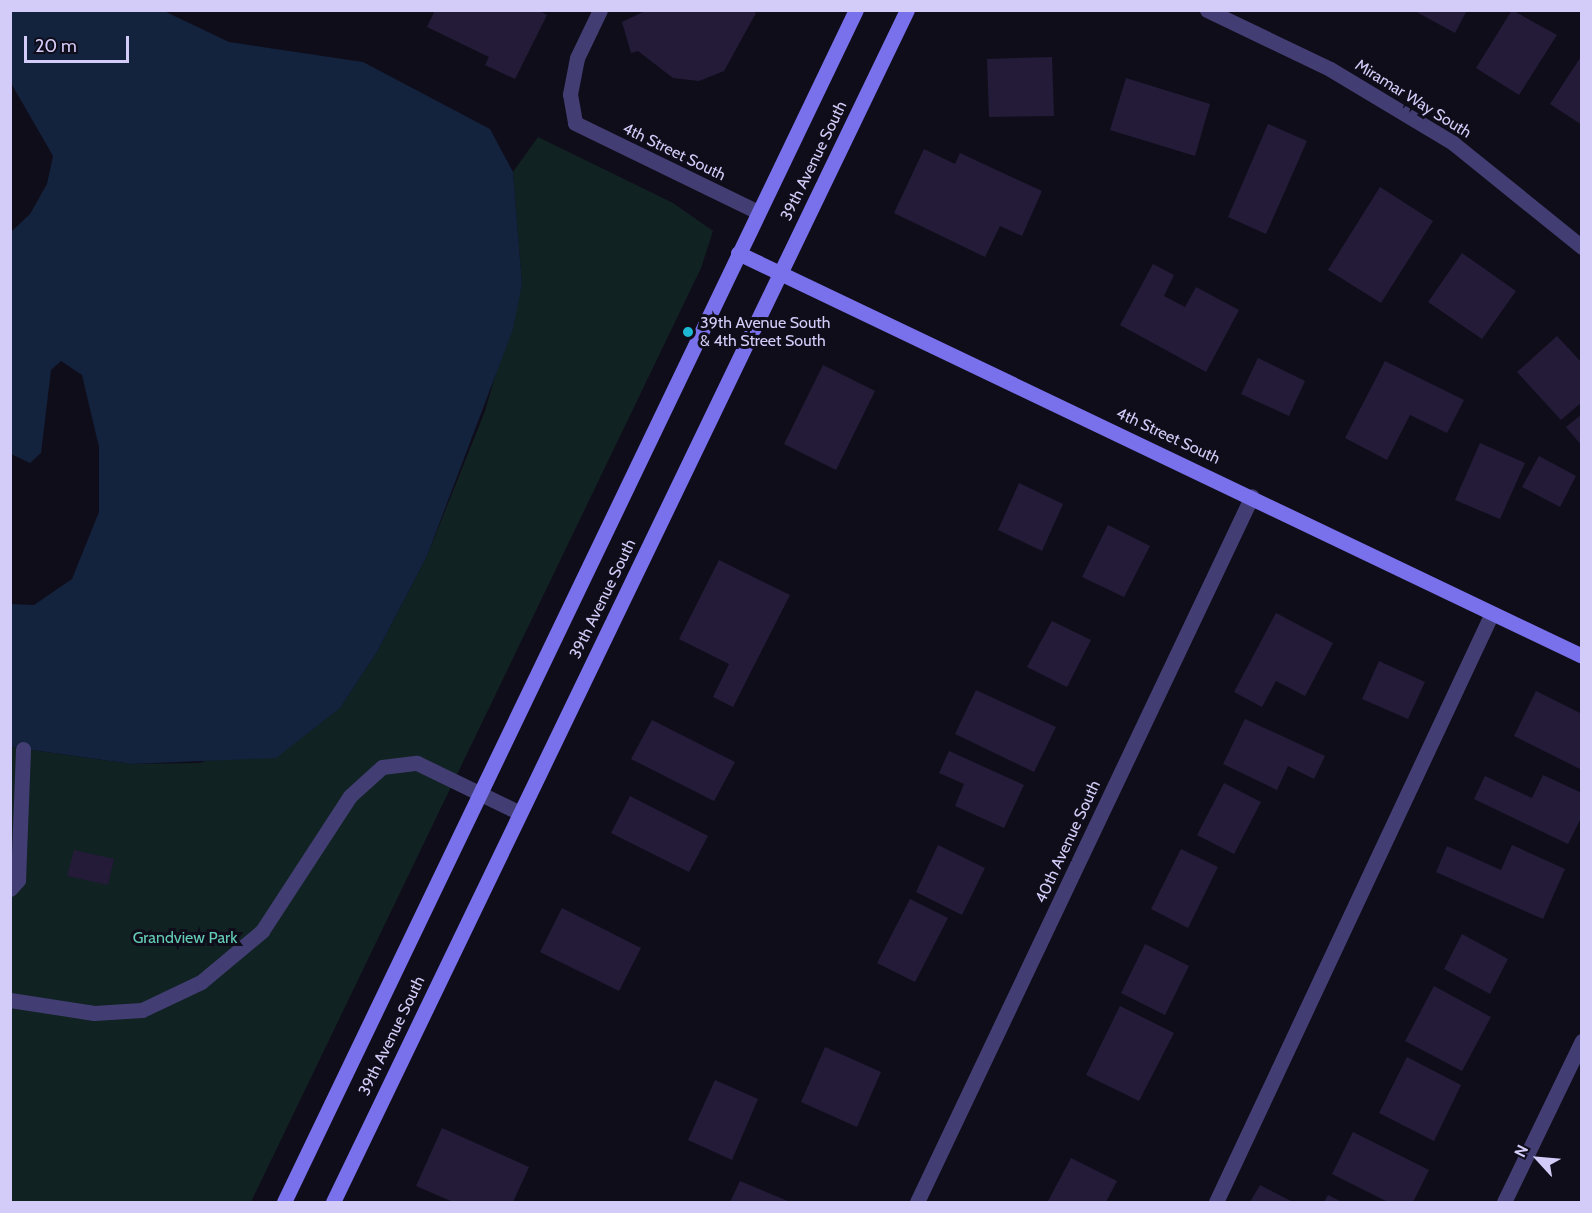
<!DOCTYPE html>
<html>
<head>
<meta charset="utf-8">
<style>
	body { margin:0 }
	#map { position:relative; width:1592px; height:1213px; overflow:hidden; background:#100d1a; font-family:Cabin,sans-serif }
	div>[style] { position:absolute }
	.green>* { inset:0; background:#112223 }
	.water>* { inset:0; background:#13223d }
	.building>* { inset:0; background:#231b38 }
	.lane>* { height:15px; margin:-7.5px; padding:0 7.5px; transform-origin:7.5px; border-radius:7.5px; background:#423e73 }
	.street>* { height:15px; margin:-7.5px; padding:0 7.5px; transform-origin:7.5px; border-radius:7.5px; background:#423e73 }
	.secondary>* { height:15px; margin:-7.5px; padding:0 7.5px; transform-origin:7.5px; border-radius:7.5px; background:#7970ec }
	.dots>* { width:16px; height:16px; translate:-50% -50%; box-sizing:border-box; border:3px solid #100d1a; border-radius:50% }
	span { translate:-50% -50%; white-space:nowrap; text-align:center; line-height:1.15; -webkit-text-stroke:6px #100d1a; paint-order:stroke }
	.street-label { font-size:16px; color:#d3ccf8 }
	.poi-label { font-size:16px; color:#d3ccf8 }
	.left { translate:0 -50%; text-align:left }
	.park-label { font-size:16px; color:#63cdb7 }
	.frame { position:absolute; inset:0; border:12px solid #d3ccf8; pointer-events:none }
	.north { position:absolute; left:1508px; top:1129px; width:60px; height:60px; -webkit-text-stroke:4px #100d1a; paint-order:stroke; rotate:296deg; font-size:16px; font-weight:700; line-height:24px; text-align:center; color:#d3ccf8 }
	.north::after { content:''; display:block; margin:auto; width:21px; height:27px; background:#d3ccf8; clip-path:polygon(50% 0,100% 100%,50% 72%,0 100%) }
	.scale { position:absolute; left:24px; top:36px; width:105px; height:27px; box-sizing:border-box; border:3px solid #d3ccf8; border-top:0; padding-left:8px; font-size:18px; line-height:21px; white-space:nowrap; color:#d3ccf8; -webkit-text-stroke:4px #100d1a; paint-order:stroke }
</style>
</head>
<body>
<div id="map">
	<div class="green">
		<div style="clip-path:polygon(538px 137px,673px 203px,713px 231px,701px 268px,251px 1202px,11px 1202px,10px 747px,132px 764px,200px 763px,340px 708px,377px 652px,427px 556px,485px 411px,522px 284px,513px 172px)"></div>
	</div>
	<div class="water">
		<div style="clip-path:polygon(11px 11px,164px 11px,229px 42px,363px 62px,490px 129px,513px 172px,522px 284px,513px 329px,427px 556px,377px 652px,340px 708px,276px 758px,132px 764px,11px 747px,11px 604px,34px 605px,72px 579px,99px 512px,99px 447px,82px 375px,61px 361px,51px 370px,41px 453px,30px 463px,11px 454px,11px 232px,30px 214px,47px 184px,53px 156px,11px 83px)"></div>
	</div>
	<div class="building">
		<div style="clip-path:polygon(435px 10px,538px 10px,547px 15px,515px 79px,485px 65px,489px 57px,427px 27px)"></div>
		<div style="clip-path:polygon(647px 10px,750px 10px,756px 13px,724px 71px,699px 81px,673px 78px,638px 51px,631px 53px,622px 22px)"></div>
		<div style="clip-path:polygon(1413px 10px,1467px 10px,1455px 33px)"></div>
		<div style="clip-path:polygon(1512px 10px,1557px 35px,1519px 95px,1476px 68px)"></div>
		<div style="clip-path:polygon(1582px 55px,1582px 125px,1550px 104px)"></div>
		<div style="clip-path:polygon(1052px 57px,1054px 116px,989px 117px,987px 59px)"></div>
		<div style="clip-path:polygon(1126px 78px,1210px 104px,1195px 156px,1110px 130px)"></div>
		<div style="clip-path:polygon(1268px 124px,1307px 141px,1266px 234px,1228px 217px)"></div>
		<div style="clip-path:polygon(924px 149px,955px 164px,960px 153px,1042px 191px,1022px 236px,1000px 226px,985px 257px,894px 213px)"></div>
		<div style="clip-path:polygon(1380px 187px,1433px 221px,1381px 303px,1328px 270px)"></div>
		<div style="clip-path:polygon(1462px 253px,1516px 291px,1482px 339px,1428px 302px)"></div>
		<div style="clip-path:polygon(1153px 264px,1174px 275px,1164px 296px,1185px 307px,1196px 287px,1239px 310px,1206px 372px,1120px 325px)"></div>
		<div style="clip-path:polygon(1557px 336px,1582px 363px,1582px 402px,1561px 420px,1517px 372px)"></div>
		<div style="clip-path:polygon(1258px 358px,1305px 381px,1289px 416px,1241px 394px)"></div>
		<div style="clip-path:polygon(1385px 361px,1464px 400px,1447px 433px,1410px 415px,1387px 460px,1345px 438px)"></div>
		<div style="clip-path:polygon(823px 365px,875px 391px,836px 470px,784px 444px)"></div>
		<div style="clip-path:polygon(1582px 414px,1582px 446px,1566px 427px)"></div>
		<div style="clip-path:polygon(1480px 443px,1525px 463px,1500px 519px,1455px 500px)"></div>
		<div style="clip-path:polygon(1539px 456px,1576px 476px,1560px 507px,1522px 487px)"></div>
		<div style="clip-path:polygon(1019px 483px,1063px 504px,1042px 551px,998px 530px)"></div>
		<div style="clip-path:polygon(1108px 525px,1150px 546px,1124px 597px,1082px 577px)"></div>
		<div style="clip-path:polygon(719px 560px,790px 595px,733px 707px,713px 697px,729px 664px,679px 639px)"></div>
		<div style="clip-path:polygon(1276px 613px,1333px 643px,1305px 696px,1276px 681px,1262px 707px,1234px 692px)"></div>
		<div style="clip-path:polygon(1052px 621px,1091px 640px,1067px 687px,1027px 667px)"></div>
		<div style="clip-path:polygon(1379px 661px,1425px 682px,1408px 719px,1362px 699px)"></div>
		<div style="clip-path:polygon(976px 690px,1056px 727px,1034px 772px,955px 734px)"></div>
		<div style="clip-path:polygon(1536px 691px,1582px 714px,1582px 770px,1514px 736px)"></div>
		<div style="clip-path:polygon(1245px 719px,1325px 756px,1314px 779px,1288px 766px,1277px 790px,1223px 764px)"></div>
		<div style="clip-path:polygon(652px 720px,735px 762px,714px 801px,631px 759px)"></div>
		<div style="clip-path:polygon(949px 751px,1024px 785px,1004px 828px,955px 806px,964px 784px,939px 773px)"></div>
		<div style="clip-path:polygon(1543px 775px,1582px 793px,1582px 816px,1568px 844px,1474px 799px,1485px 776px,1532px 798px)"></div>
		<div style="clip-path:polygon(1224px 783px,1261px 802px,1234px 854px,1197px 835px)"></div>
		<div style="clip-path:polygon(630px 796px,708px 836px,689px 872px,611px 833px)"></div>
		<div style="clip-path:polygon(938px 845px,985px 868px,962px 915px,916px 892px)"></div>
		<div style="clip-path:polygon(1512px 845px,1565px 869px,1543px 919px,1436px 872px,1447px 846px,1501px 870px)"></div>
		<div style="clip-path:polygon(1181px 849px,1218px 867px,1188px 928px,1151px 909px)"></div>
		<div style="clip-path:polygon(74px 850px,114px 859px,108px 885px,67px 876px)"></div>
		<div style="clip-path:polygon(910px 899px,948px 918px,915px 982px,877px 963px)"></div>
		<div style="clip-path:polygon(562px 908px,641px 948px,619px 991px,540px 952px)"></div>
		<div style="clip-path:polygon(1462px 934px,1508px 959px,1490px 994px,1444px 969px)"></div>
		<div style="clip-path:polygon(1145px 944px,1189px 966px,1165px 1015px,1121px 993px)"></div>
		<div style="clip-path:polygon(1434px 986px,1491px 1017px,1462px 1071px,1405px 1041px)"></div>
		<div style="clip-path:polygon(1120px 1006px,1174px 1033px,1139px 1101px,1086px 1075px)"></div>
		<div style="clip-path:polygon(825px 1047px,881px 1072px,857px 1127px,801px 1102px)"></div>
		<div style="clip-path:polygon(1407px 1057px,1461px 1085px,1434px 1141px,1379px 1113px)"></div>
		<div style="clip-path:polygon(715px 1080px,758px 1099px,732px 1160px,688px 1140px)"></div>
		<div style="clip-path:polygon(442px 1128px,529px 1167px,513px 1202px,453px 1202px,416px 1186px)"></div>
		<div style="clip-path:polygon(1353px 1132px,1429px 1170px,1413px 1202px,1388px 1202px,1332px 1174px)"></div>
		<div style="clip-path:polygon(1071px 1158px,1117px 1181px,1106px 1202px,1048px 1201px)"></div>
		<div style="clip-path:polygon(740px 1181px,790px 1202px,730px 1202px)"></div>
		<div style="clip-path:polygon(1260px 1185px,1293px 1202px,1250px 1202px)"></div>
		<div style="clip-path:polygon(1328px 1195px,1342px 1202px,1324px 1202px)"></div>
	</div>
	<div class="lane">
		<div style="left:10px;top:889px;width:12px;rotate:-48deg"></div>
		<div style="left:18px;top:880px;width:131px;rotate:-87.8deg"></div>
		<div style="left:10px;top:1000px;width:85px;rotate:8.8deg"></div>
		<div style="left:94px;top:1013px;width:48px;rotate:-3.6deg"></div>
		<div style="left:142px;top:1010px;width:65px;rotate:-25.4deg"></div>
		<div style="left:201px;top:982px;width:80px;rotate:-39.9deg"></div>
		<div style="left:262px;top:931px;width:161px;rotate:-56.9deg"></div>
		<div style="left:350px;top:796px;width:43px;rotate:-42.2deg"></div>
		<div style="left:382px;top:767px;width:35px;rotate:-7deg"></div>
		<div style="left:417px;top:763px;width:114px;rotate:25.9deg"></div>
		<div style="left:1216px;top:1202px;width:650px;rotate:-64.89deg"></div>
	</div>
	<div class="street">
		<div style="left:600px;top:10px;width:53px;rotate:115.6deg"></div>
		<div style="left:577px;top:58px;width:37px;rotate:101deg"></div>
		<div style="left:570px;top:94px;width:29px;rotate:80deg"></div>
		<div style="left:575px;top:123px;width:203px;rotate:25.9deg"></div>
		<div style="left:1207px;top:10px;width:136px;rotate:25.6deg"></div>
		<div style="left:1330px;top:69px;width:144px;rotate:31deg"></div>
		<div style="left:1453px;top:143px;width:166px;rotate:38.9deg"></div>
		<div style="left:917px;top:1202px;width:781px;rotate:-64.62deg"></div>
		<div style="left:1504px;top:1202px;width:179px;rotate:-64.2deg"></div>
	</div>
	<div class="secondary">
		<div style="left:738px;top:253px;width:935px;rotate:25.52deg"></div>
		<div style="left:284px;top:1202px;width:1322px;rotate:-64.37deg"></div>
		<div style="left:333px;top:1202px;width:1323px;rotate:-64.29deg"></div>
	</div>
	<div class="dots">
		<div style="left:688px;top:332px;background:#1db9d4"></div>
	</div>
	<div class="street-label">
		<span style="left:1413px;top:99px;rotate:32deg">Miramar Way South</span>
		<span style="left:674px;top:152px;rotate:26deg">4th Street South</span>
		<span style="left:814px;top:161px;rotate:-64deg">39th Avenue South</span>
		<span style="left:1168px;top:436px;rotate:25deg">4th Street South</span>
		<span style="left:603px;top:599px;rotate:-64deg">39th Avenue South</span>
		<span style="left:1068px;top:842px;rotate:-65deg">40th Avenue South</span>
		<span style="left:392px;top:1036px;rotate:-64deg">39th Avenue South</span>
	</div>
	<div class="poi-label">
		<span class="left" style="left:700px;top:332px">39th Avenue South<br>&amp; 4th Street South</span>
	</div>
	<div class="park-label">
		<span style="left:185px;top:938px">Grandview Park</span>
	</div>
	<div class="frame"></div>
	<div class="north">N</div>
	<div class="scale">20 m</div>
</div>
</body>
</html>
